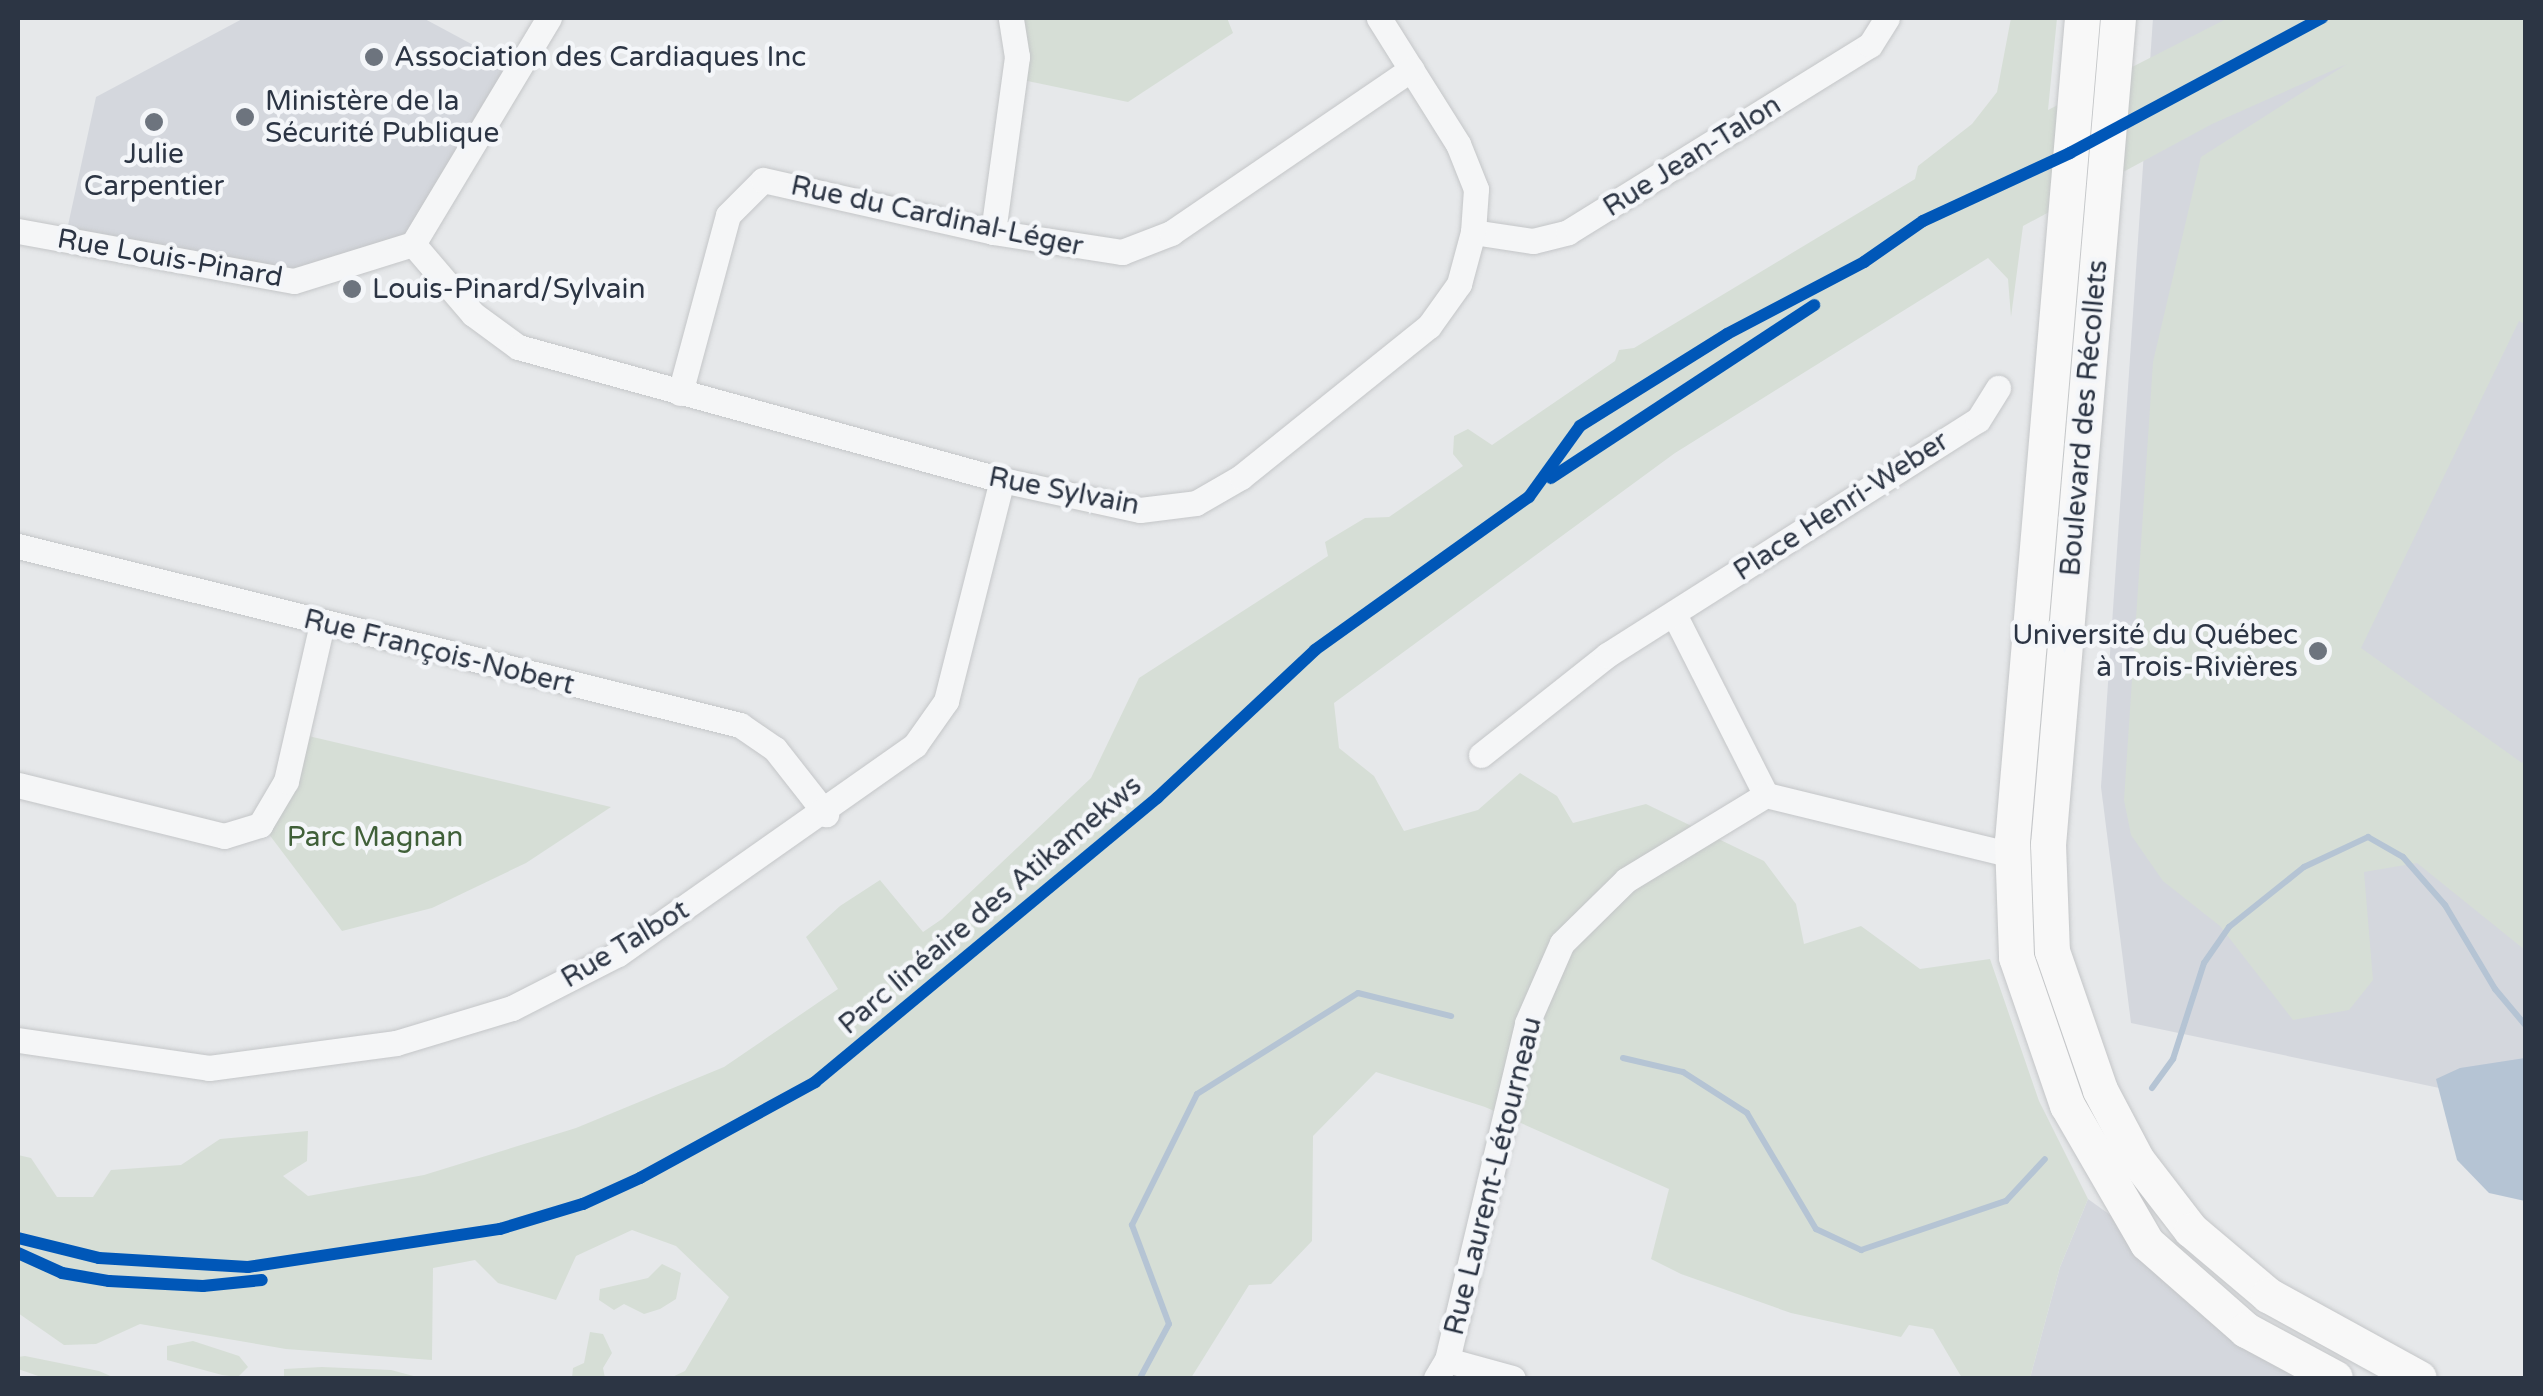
<!DOCTYPE html>
<html>
<head>
<meta charset="utf-8">
<style>
	body { margin:0 }
	#map { position:relative; width:2543px; height:1396px; overflow:hidden; background:#e6e8ea; font-family:"Varela Round",sans-serif }
	div>[style] { position:absolute }
	.built>* { inset:0; background:#d4d7dd }
	.green>* { inset:0; background:#d6ded6 }
	.water>* { inset:0; background:#b5c4d4 }
	.stream>* { height:6px; margin:-3px; padding:0 3px; transform-origin:3px; border-radius:3px; background:#b5c4d4 }
	.roads { filter:drop-shadow(0 0 2px #c4c6c8) drop-shadow(0 0 2px #c4c6c8) }
	.street>* { height:25px; margin:-12.5px; padding:0 12.5px; transform-origin:12.5px; border-radius:12.5px; background:#f5f6f7 }
	.secondary>* { height:35px; margin:-17.5px; padding:0 17.5px; transform-origin:17.5px; border-radius:17.5px; background:#f8f8f8 }
	.cycleway>* { height:12px; margin:-6px; padding:0 6px; transform-origin:6px; border-radius:6px; background:#0057b8 }
	.dots>* { width:28px; height:28px; translate:-50% -50%; box-sizing:border-box; border:5px solid #f4f6f9; border-radius:50% }
	span { translate:-50% -50%; white-space:nowrap; text-align:center; line-height:1.15; -webkit-text-stroke:9px #f4f6f9; paint-order:stroke }
	.poi-label { font-size:28px; color:#2c3544 }
	.left { translate:0 -50%; text-align:left }
	.right { translate:-100% -50%; text-align:right }
	.street-label { font-size:28px; color:#2c3544 }
	.park-label { font-size:28px; color:#406039 }
	.frame { position:absolute; inset:0; border:20px solid #2c3544; pointer-events:none }
</style>
</head>
<body>
<div id="map">
	<div class="built">
		<div style="clip-path:polygon(244px 18px,423px 18px,518px 69px,413px 244px,294px 281px,65px 239px,96px 97px)"></div>
		<div style="clip-path:polygon(2153px 18px,2525px 18px,2525px 1106px,2131px 1023px,2101px 787px)"></div>
		<div style="clip-path:polygon(2088px 1199px,2145px 1240px,2335px 1378px,2030px 1378px,2060px 1267px)"></div>
	</div>
	<div class="green">
		<div style="clip-path:polygon(1013px 18px,1227px 18px,1233px 33px,1128px 102px,1018px 79px)"></div>
		<div style="clip-path:polygon(2011px 18px,2057px 18px,2048px 110px,2228px 18px,2525px 18px,2525px 324px,2519px 321px,2361px 648px,2522px 763px,2525px 758px,2525px 950px,2417px 863px,2364px 872px,2373px 980px,2349px 1010px,2293px 1020px,2220px 926px,2163px 881px,2131px 835px,2124px 800px,2153px 362px,2201px 157px,2347px 64px,2212px 124px,2023px 226px,2011px 317px,2008px 279px,1988px 258px,1675px 453px,1334px 703px,1339px 748px,1374px 776px,1404px 831px,1478px 810px,1520px 773px,1557px 796px,1573px 823px,1646px 804px,1764px 861px,1796px 904px,1804px 944px,1861px 926px,1920px 969px,1990px 959px,2039px 1101px,2088px 1199px,2060px 1267px,2030px 1378px,1962px 1378px,1933px 1329px,1909px 1325px,1901px 1337px,1791px 1313px,1681px 1274px,1651px 1259px,1669px 1189px,1485px 1107px,1376px 1072px,1313px 1136px,1312px 1241px,1271px 1284px,1249px 1285px,1191px 1378px,670px 1378px,685px 1371px,729px 1297px,676px 1246px,632px 1230px,576px 1256px,556px 1300px,498px 1283px,475px 1260px,433px 1268px,432px 1360px,286px 1349px,140px 1324px,96px 1344px,64px 1345px,18px 1313px,18px 1155px,31px 1158px,57px 1197px,93px 1197px,111px 1170px,181px 1165px,220px 1139px,308px 1131px,307px 1161px,283px 1176px,308px 1196px,424px 1175px,576px 1128px,724px 1067px,838px 989px,806px 937px,840px 906px,880px 880px,923px 932px,942px 919px,1091px 778px,1139px 678px,1328px 556px,1325px 542px,1365px 518px,1389px 517px,1463px 466px,1453px 454px,1454px 436px,1468px 429px,1492px 445px,1615px 361px,1619px 350px,1634px 348px,1915px 179px,1918px 166px,1972px 124px,1997px 92px)"></div>
		<div style="clip-path:polygon(300px 734px,611px 807px,526px 863px,432px 908px,342px 931px,262px 825px)"></div>
		<div style="clip-path:polygon(662px 1264px,681px 1273px,676px 1299px,660px 1309px,644px 1314px,624px 1304px,614px 1310px,599px 1300px,600px 1289px,648px 1278px)"></div>
		<div style="clip-path:polygon(590px 1332px,603px 1334px,612px 1353px,603px 1368px,605px 1378px,572px 1378px,573px 1368px,584px 1363px)"></div>
		<div style="clip-path:polygon(193px 1341px,239px 1356px,248px 1367px,238px 1377px,222px 1375px,167px 1360px,167px 1346px)"></div>
		<div style="clip-path:polygon(25px 1356px,99px 1371px,115px 1378px,44px 1378px,18px 1369px,18px 1357px)"></div>
		<div style="clip-path:polygon(322px 1367px,391px 1370px,421px 1378px,284px 1378px,284px 1369px)"></div>
	</div>
	<div class="water">
		<div style="clip-path:polygon(2525px 1058px,2526px 1058px,2525px 1201px,2489px 1193px,2457px 1160px,2436px 1079px,2460px 1068px)"></div>
	</div>
	<div class="stream">
		<div style="left:1623px;top:1058px;width:62px;rotate:13.1deg"></div>
		<div style="left:1683px;top:1072px;width:76px;rotate:32.6deg"></div>
		<div style="left:1747px;top:1113px;width:135px;rotate:59.3deg"></div>
		<div style="left:1816px;top:1229px;width:50px;rotate:25deg"></div>
		<div style="left:1861px;top:1250px;width:153px;rotate:-18.7deg"></div>
		<div style="left:2006px;top:1201px;width:57px;rotate:-47.1deg"></div>
		<div style="left:2152px;top:1088px;width:36px;rotate:-54deg"></div>
		<div style="left:2173px;top:1059px;width:101px;rotate:-72.1deg"></div>
		<div style="left:2204px;top:963px;width:44px;rotate:-55.2deg"></div>
		<div style="left:2229px;top:927px;width:96px;rotate:-38.7deg"></div>
		<div style="left:2304px;top:867px;width:71px;rotate:-25.1deg"></div>
		<div style="left:2368px;top:837px;width:40px;rotate:29.7deg"></div>
		<div style="left:2403px;top:857px;width:64px;rotate:48.8deg"></div>
		<div style="left:2445px;top:905px;width:98px;rotate:59.2deg"></div>
		<div style="left:2495px;top:989px;width:48px;rotate:50deg"></div>
		<div style="left:1140px;top:1378px;width:61px;rotate:-61.8deg"></div>
		<div style="left:1169px;top:1324px;width:106px;rotate:-110.5deg"></div>
		<div style="left:1132px;top:1225px;width:146px;rotate:-63.6deg"></div>
		<div style="left:1197px;top:1094px;width:190px;rotate:-32.1deg"></div>
		<div style="left:1358px;top:993px;width:96px;rotate:13.9deg"></div>
	</div>
	<div class="roads">
		<div class="street">
			<div style="left:18px;top:231px;width:280px;rotate:10.3deg"></div>
			<div style="left:294px;top:281px;width:125px;rotate:-17.3deg"></div>
			<div style="left:413px;top:244px;width:264px;rotate:-59deg"></div>
			<div style="left:993px;top:232px;width:177px;rotate:-82.2deg"></div>
			<div style="left:1017px;top:57px;width:39px;rotate:-99deg"></div>
			<div style="left:1473px;top:232px;width:61px;rotate:8.5deg"></div>
			<div style="left:1533px;top:241px;width:36px;rotate:-14deg"></div>
			<div style="left:1568px;top:232px;width:355px;rotate:-31.8deg"></div>
			<div style="left:1870px;top:45px;width:32px;rotate:-58deg"></div>
			<div style="left:413px;top:244px;width:92px;rotate:49.4deg"></div>
			<div style="left:473px;top:314px;width:56px;rotate:36.3deg"></div>
			<div style="left:518px;top:347px;width:502px;rotate:15.37deg"></div>
			<div style="left:1002px;top:480px;width:141px;rotate:12.3deg"></div>
			<div style="left:1140px;top:510px;width:56px;rotate:-7.1deg"></div>
			<div style="left:1196px;top:503px;width:52px;rotate:-30deg"></div>
			<div style="left:1241px;top:477px;width:241px;rotate:-38.8deg"></div>
			<div style="left:1429px;top:326px;width:52px;rotate:-54.5deg"></div>
			<div style="left:1459px;top:284px;width:54px;rotate:-74.9deg"></div>
			<div style="left:1473px;top:232px;width:43px;rotate:-86deg"></div>
			<div style="left:1476px;top:189px;width:48px;rotate:-111.8deg"></div>
			<div style="left:1458px;top:144px;width:149px;rotate:-122.1deg"></div>
			<div style="left:680px;top:393px;width:184px;rotate:-74.9deg"></div>
			<div style="left:728px;top:215px;width:49px;rotate:-45deg"></div>
			<div style="left:763px;top:180px;width:236px;rotate:12.7deg"></div>
			<div style="left:993px;top:232px;width:131px;rotate:8.8deg"></div>
			<div style="left:1122px;top:252px;width:53px;rotate:-21.2deg"></div>
			<div style="left:1171px;top:233px;width:291px;rotate:-34.3deg"></div>
			<div style="left:18px;top:546px;width:744px;rotate:13.92deg"></div>
			<div style="left:740px;top:725px;width:42px;rotate:34.4deg"></div>
			<div style="left:775px;top:749px;width:83px;rotate:51.9deg"></div>
			<div style="left:1674px;top:614px;width:203px;rotate:63.1deg"></div>
			<div style="left:1481px;top:755px;width:161px;rotate:-38.4deg"></div>
			<div style="left:1607px;top:655px;width:439px;rotate:-32.4deg"></div>
			<div style="left:1978px;top:420px;width:38px;rotate:-58deg"></div>
			<div style="left:18px;top:785px;width:212px;rotate:13.9deg"></div>
			<div style="left:224px;top:836px;width:38px;rotate:-17deg"></div>
			<div style="left:260px;top:825px;width:51px;rotate:-59.4deg"></div>
			<div style="left:286px;top:781px;width:161px;rotate:-77.1deg"></div>
			<div style="left:18px;top:1040px;width:193px;rotate:8.3deg"></div>
			<div style="left:209px;top:1068px;width:189px;rotate:-7.6deg"></div>
			<div style="left:396px;top:1043px;width:121px;rotate:-16.8deg"></div>
			<div style="left:512px;top:1008px;width:119px;rotate:-27deg"></div>
			<div style="left:618px;top:954px;width:363px;rotate:-35.1deg"></div>
			<div style="left:915px;top:745px;width:54px;rotate:-54.8deg"></div>
			<div style="left:946px;top:701px;width:228px;rotate:-75.8deg"></div>
			<div style="left:1447px;top:1360px;width:68px;rotate:15.3deg"></div>
			<div style="left:1436px;top:1378px;width:21px;rotate:-59deg"></div>
			<div style="left:1447px;top:1360px;width:346px;rotate:-76.6deg"></div>
			<div style="left:1527px;top:1023px;width:87px;rotate:-66.4deg"></div>
			<div style="left:1562px;top:943px;width:90px;rotate:-44.5deg"></div>
			<div style="left:1626px;top:880px;width:164px;rotate:-31.3deg"></div>
			<div style="left:1766px;top:795px;width:254px;rotate:13.7deg"></div>
		</div>
		<div class="secondary">
			<div style="left:2082px;top:18px;width:826px;rotate:94.86deg"></div>
			<div style="left:2012px;top:841px;width:116px;rotate:88deg"></div>
			<div style="left:2016px;top:957px;width:157px;rotate:71deg"></div>
			<div style="left:2067px;top:1105px;width:160px;rotate:59.9deg"></div>
			<div style="left:2147px;top:1243px;width:132px;rotate:41.3deg"></div>
			<div style="left:2246px;top:1330px;width:101px;rotate:28.3deg"></div>
			<div style="left:2118px;top:18px;width:829px;rotate:94.84deg"></div>
			<div style="left:2048px;top:844px;width:107px;rotate:87.9deg"></div>
			<div style="left:2052px;top:951px;width:147px;rotate:70.9deg"></div>
			<div style="left:2100px;top:1090px;width:79px;rotate:62.1deg"></div>
			<div style="left:2137px;top:1160px;width:88px;rotate:52.4deg"></div>
			<div style="left:2191px;top:1230px;width:101px;rotate:40.2deg"></div>
			<div style="left:2268px;top:1295px;width:172px;rotate:28.8deg"></div>
		</div>
	</div>
	<div class="cycleway">
		<div style="left:1551px;top:478px;width:315px;rotate:-33.3deg"></div>
		<div style="left:18px;top:1238px;width:83px;rotate:13.9deg"></div>
		<div style="left:99px;top:1258px;width:149px;rotate:3.5deg"></div>
		<div style="left:248px;top:1267px;width:255px;rotate:-8.6deg"></div>
		<div style="left:500px;top:1229px;width:87px;rotate:-16.8deg"></div>
		<div style="left:583px;top:1204px;width:63px;rotate:-24.5deg"></div>
		<div style="left:640px;top:1178px;width:200px;rotate:-28.7deg"></div>
		<div style="left:815px;top:1082px;width:445px;rotate:-39.7deg"></div>
		<div style="left:1157px;top:798px;width:216px;rotate:-43.1deg"></div>
		<div style="left:1315px;top:650px;width:263px;rotate:-35.6deg"></div>
		<div style="left:1529px;top:497px;width:87px;rotate:-54.3deg"></div>
		<div style="left:1580px;top:426px;width:173px;rotate:-32deg"></div>
		<div style="left:1727px;top:334px;width:155px;rotate:-27.7deg"></div>
		<div style="left:1864px;top:262px;width:72px;rotate:-34.8deg"></div>
		<div style="left:1923px;top:221px;width:162px;rotate:-24.8deg"></div>
		<div style="left:2070px;top:153px;width:286px;rotate:-28.2deg"></div>
		<div style="left:18px;top:1253px;width:48px;rotate:24.4deg"></div>
		<div style="left:62px;top:1273px;width:48px;rotate:9.7deg"></div>
		<div style="left:109px;top:1281px;width:94px;rotate:3deg"></div>
		<div style="left:203px;top:1286px;width:59px;rotate:-5.8deg"></div>
	</div>
	<div class="dots">
		<div style="left:374px;top:57px;background:#6d747e"></div>
		<div style="left:245px;top:117px;background:#6d747e"></div>
		<div style="left:154px;top:122px;background:#6d747e"></div>
		<div style="left:352px;top:289px;background:#6d747e"></div>
		<div style="left:2318px;top:651px;background:#6d747e"></div>
	</div>
	<div class="poi-label">
		<span class="left" style="left:394px;top:57px">Association des Cardiaques Inc</span>
		<span class="left" style="left:265px;top:117px">Ministère de la<br>Sécurité Publique</span>
		<span style="left:154px;top:170px">Julie<br>Carpentier</span>
		<span class="left" style="left:372px;top:289px">Louis-Pinard/Sylvain</span>
		<span class="right" style="left:2298px;top:651px">Université du Québec<br>à Trois-Rivières</span>
	</div>
	<div class="street-label">
		<span style="left:1692px;top:156px;rotate:-32deg">Rue Jean-Talon</span>
		<span style="left:937px;top:216px;rotate:12deg">Rue du Cardinal-Léger</span>
		<span style="left:170px;top:258px;rotate:10deg">Rue Louis-Pinard</span>
		<span style="left:2084px;top:418px;rotate:-85deg">Boulevard des Récollets</span>
		<span style="left:1064px;top:491px;rotate:11deg">Rue Sylvain</span>
		<span style="left:1841px;top:506px;rotate:-33deg">Place Henri-Weber</span>
		<span style="left:439px;top:652px;rotate:14deg">Rue François-Nobert</span>
		<span style="left:990px;top:905px;rotate:-40deg">Parc linéaire des Atikamekws</span>
		<span style="left:625px;top:944px;rotate:-31deg">Rue Talbot</span>
		<span style="left:1493px;top:1176px;rotate:-76deg">Rue Laurent-Létourneau</span>
	</div>
	<div class="park-label">
		<span style="left:375px;top:837px">Parc Magnan</span>
	</div>
	<div class="frame"></div>
</div>
</body>
</html>
